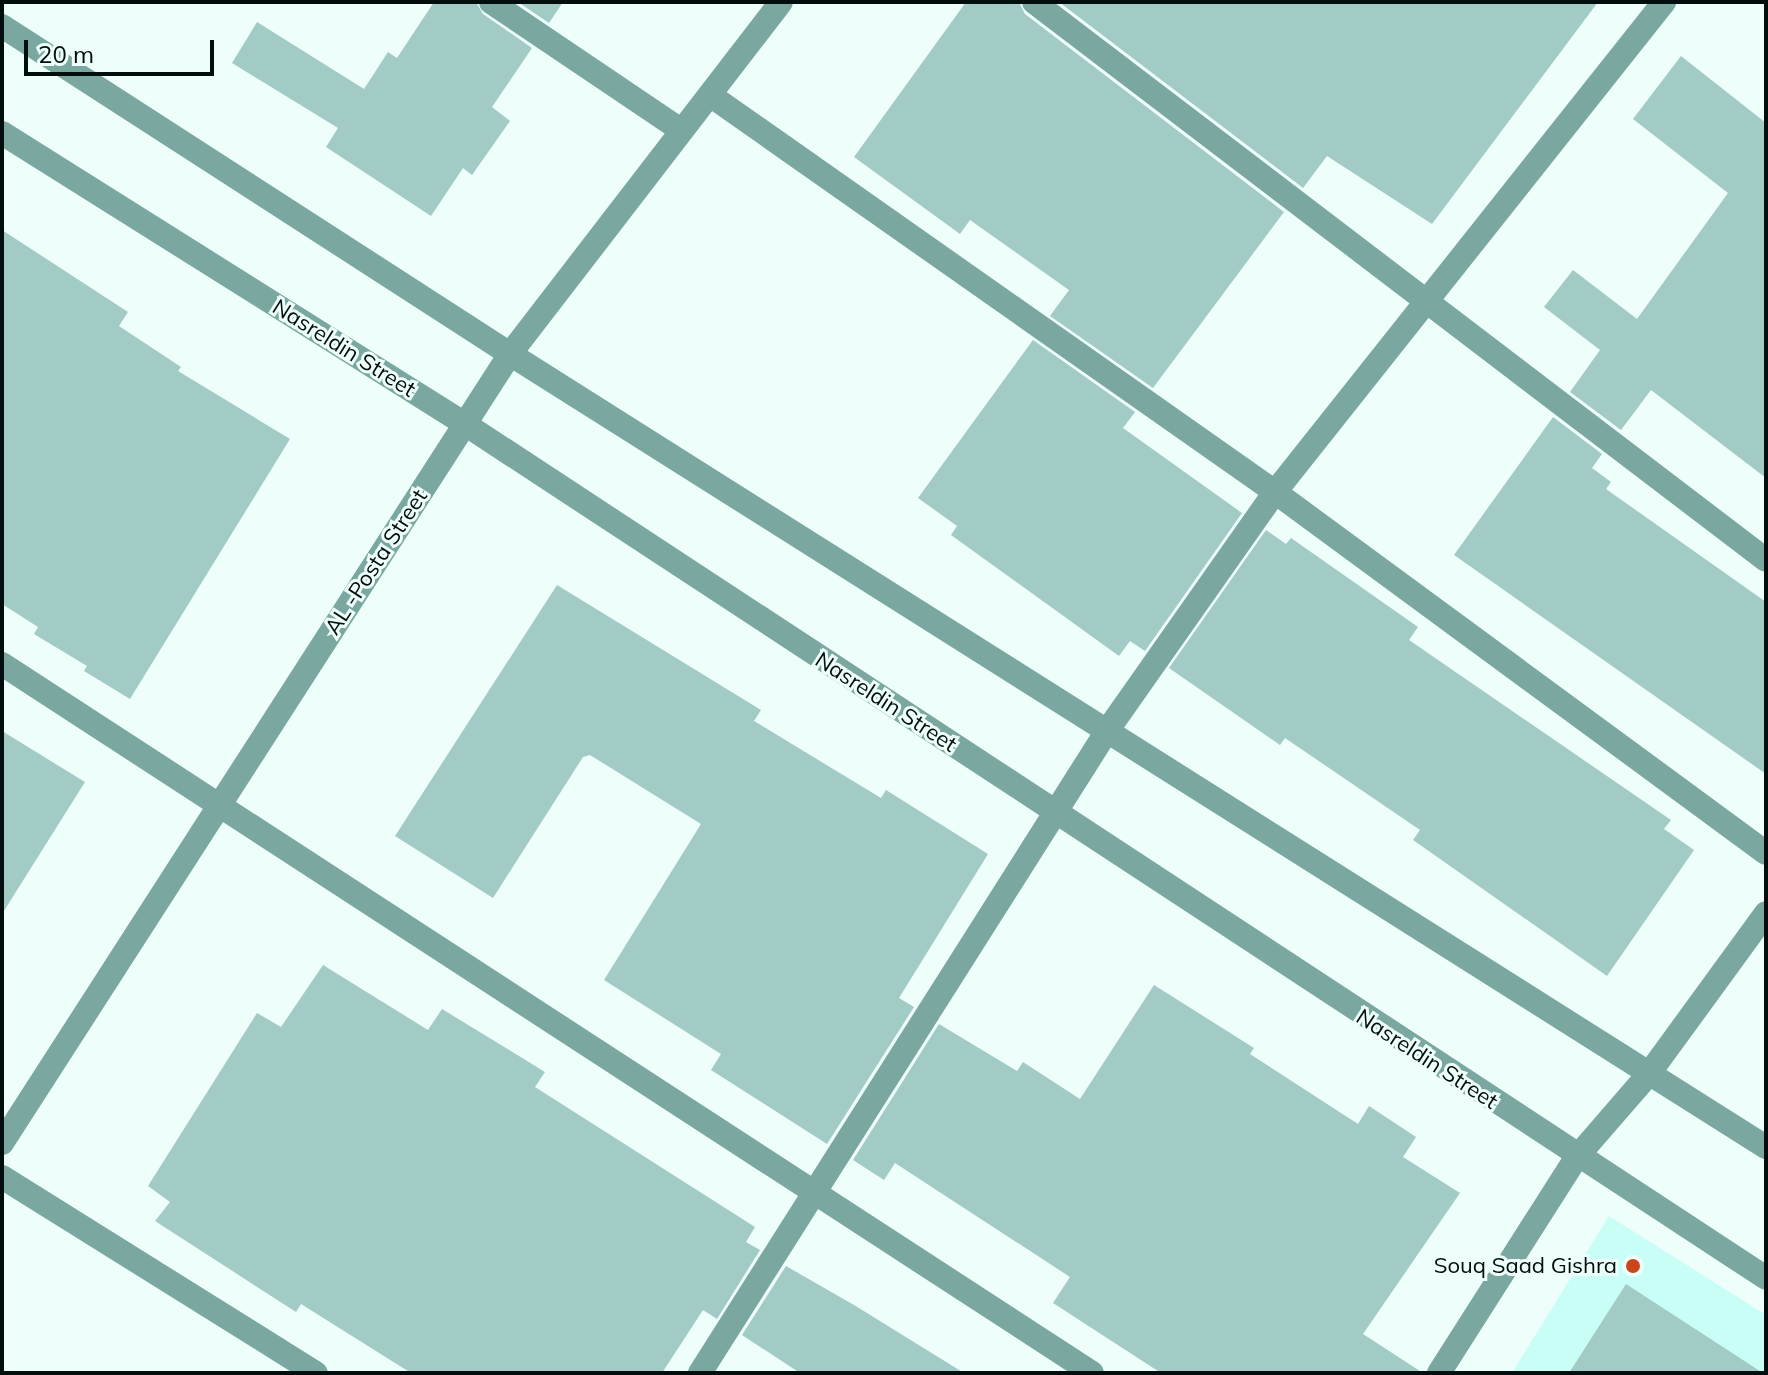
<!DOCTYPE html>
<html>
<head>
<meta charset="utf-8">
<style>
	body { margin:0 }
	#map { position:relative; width:1768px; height:1375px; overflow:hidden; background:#edfefb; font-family:Mulish,sans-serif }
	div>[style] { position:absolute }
	.built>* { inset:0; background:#c9fef7 }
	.building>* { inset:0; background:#a2cbc6 }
	.minor>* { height:24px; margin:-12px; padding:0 12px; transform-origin:12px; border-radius:12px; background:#7ba7a1 }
	.dots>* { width:22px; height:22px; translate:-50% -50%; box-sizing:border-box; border:4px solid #edfefb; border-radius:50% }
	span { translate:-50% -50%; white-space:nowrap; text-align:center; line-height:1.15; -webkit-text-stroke:6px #edfefb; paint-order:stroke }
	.street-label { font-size:22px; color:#020e0d }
	.poi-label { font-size:22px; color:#020e0d }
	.right { translate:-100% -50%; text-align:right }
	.frame { position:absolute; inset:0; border:4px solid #020e0d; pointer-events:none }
	.scale { position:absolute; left:24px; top:40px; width:190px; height:36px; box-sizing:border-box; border:4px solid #020e0d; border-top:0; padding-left:10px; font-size:24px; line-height:28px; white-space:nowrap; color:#020e0d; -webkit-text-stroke:6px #edfefb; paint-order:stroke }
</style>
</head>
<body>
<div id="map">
	<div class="built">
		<div style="clip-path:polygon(1609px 1216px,1766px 1315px,1766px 1373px,1512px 1373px)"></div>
	</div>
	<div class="building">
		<div style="clip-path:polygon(434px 2px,476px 2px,483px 14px,532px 48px,492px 107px,510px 121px,472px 175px,463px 168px,431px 216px,326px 147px,338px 128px,232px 63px,257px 22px,364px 89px,388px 52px,397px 58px)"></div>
		<div style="clip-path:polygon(518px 2px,563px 2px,549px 23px)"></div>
		<div style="clip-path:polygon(966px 2px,1019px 2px,1025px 14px,1284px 212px,1153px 388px,1050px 316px,1069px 290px,970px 220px,960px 234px,854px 157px)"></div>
		<div style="clip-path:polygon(1059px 2px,1598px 2px,1432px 224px,1327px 156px,1303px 188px)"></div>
		<div style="clip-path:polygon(1681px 56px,1766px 123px,1766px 478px,1651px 390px,1621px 430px,1570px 392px,1600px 350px,1544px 307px,1573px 270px,1637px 319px,1728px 193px,1633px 119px)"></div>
		<div style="clip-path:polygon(2px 230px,128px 312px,119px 326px,181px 367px,178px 371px,290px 439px,130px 699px,84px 671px,87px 666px,34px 634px,38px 627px,2px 604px)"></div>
		<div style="clip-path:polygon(1033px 340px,1135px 412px,1123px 428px,1242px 513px,1145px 651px,1130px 641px,1119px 656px,951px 535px,957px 526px,918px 498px)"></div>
		<div style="clip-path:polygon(1553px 417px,1602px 454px,1592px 468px,1611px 482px,1606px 489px,1766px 602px,1766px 774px,1454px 555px)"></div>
		<div style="clip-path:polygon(1266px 530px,1286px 544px,1291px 538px,1418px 627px,1409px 640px,1671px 820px,1664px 829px,1694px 850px,1607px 976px,1413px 840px,1420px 830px,1285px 738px,1280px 745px,1169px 668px)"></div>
		<div style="clip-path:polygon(557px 585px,761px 710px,754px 721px,881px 798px,886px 790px,988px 854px,899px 998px,914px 1007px,827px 1144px,711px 1070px,721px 1054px,604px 980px,701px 824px,590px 755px,583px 757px,493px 898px,395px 836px)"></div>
		<div style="clip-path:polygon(2px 731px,85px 782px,2px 914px)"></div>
		<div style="clip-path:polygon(323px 965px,428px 1030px,442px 1009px,545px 1072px,535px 1087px,755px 1227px,746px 1242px,760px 1250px,717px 1319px,703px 1310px,662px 1373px,411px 1373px,301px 1304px,296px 1312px,155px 1221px,170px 1202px,148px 1186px,257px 1013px,281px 1027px)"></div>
		<div style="clip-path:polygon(1154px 985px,1254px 1048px,1250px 1054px,1358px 1124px,1369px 1106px,1416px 1137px,1403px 1157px,1460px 1193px,1363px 1334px,1423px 1373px,1161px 1373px,1053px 1303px,1070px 1277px,895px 1163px,884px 1180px,853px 1160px,939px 1024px,1017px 1071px,1023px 1062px,1080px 1099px)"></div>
		<div style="clip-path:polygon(786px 1266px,854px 1305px,964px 1373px,800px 1373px,742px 1335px)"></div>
		<div style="clip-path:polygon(1626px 1284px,1763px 1373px,1569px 1373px)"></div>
	</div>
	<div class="minor">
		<div style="left:491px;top:2px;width:230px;rotate:34deg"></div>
		<div style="left:1034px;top:2px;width:920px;rotate:37.32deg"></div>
		<div style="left:2px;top:26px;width:605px;rotate:32.85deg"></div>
		<div style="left:510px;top:354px;width:1485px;rotate:32.27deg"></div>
		<div style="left:710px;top:95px;width:691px;rotate:35.09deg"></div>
		<div style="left:1275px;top:492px;width:609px;rotate:36.32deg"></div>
		<div style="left:2px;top:133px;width:547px;rotate:32.15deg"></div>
		<div style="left:465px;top:424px;width:1556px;rotate:33.28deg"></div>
		<div style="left:2px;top:664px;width:1300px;rotate:33.04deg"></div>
		<div style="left:2px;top:1143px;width:938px;rotate:-57.22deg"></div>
		<div style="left:510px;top:354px;width:444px;rotate:-52.4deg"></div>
		<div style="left:2px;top:1177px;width:370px;rotate:32deg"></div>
		<div style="left:700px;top:1373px;width:760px;rotate:-57.63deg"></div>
		<div style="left:1107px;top:731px;width:292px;rotate:-54.9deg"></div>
		<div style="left:1275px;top:492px;width:626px;rotate:-51.55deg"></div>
		<div style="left:1439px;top:1373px;width:255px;rotate:-57.5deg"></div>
		<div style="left:1576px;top:1158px;width:110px;rotate:-49.1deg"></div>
		<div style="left:1648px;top:1075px;width:200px;rotate:-53.9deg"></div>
	</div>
	<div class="dots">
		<div style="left:1633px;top:1266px;background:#cc441a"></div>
	</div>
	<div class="street-label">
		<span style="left:344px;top:348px;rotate:32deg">Nasreldin Street</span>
		<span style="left:376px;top:562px;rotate:-57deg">AL -Posta Street</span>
		<span style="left:886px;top:702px;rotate:33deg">Nasreldin Street</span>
		<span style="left:1427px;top:1059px;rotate:33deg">Nasreldin Street</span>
	</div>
	<div class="poi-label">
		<span class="right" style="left:1617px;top:1266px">Souq Saad Gishra</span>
	</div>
	<div class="frame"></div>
	<div class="scale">20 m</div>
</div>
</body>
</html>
